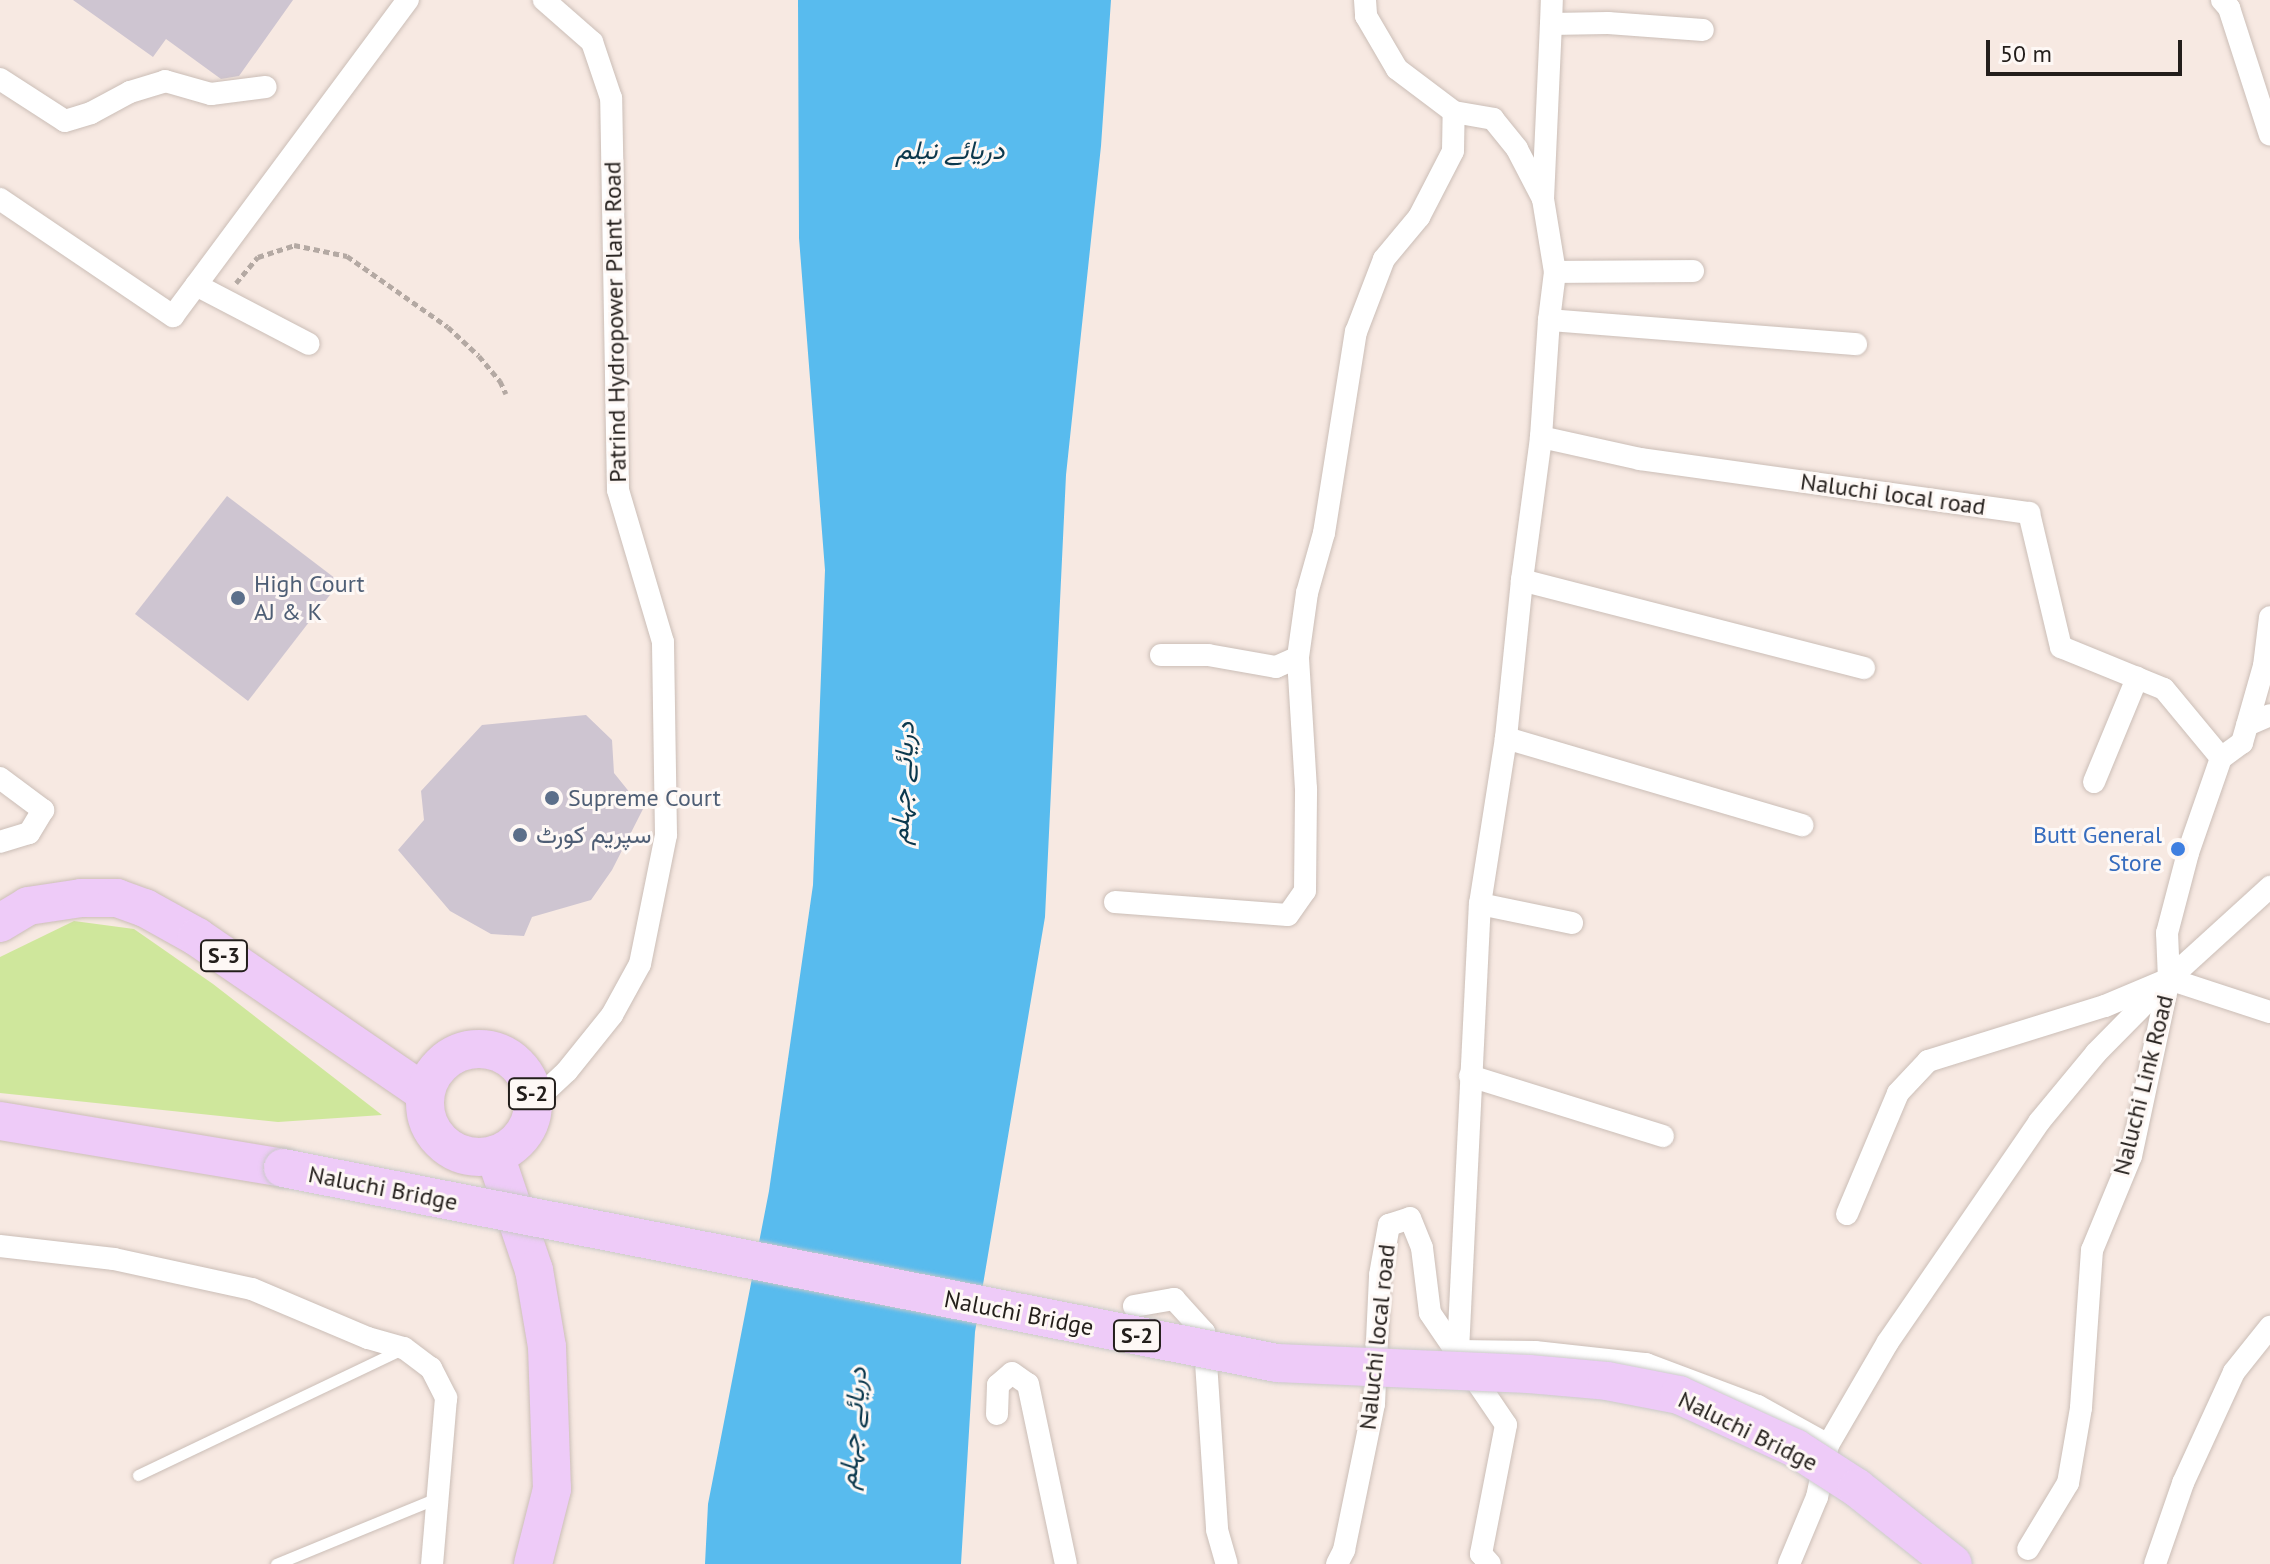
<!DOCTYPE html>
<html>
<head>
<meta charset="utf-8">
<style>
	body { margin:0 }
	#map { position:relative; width:2270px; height:1564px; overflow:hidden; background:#f7e9e2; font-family:"PT Sans",Vazirmatn,sans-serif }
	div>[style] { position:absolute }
	.green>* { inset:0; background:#cfe79c }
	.water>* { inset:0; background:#58bbee }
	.building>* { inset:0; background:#cec5d1 }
	.path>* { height:5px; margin-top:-2.5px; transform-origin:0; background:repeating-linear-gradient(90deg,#b4a9a3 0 6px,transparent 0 10px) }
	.roads { filter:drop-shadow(0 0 2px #cbbeb7) drop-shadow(0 0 2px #cbbeb7) }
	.service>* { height:11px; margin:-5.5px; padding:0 5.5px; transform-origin:5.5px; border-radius:5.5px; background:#fff }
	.minor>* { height:22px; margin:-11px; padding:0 11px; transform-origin:11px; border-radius:11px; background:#fff }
	.trunk>* { height:38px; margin:-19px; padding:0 19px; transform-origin:19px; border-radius:19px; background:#eecbf8 }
	.trunk>.ring { margin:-19px; padding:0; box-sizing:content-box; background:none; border:38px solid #eecbf8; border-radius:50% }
	.bridges { filter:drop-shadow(0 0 2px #cac9c8) drop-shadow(0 0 2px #cac9c8) }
	.trunk-bridge>* { height:38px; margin:-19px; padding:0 19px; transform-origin:19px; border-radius:19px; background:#eecbf8 }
	.dots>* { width:22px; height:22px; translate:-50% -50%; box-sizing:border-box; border:4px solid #fef8f5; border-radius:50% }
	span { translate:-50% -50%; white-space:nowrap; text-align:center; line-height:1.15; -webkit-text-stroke:6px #fef8f5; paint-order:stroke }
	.shield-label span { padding:2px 6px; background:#fef8f5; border:2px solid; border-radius:6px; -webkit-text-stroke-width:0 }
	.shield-label { font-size:22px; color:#231e1b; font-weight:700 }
	.street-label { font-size:24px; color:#231e1b }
	.service-label { font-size:24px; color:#4e5e75 }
	.left { translate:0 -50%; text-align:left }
	.shop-label { font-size:24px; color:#366cbe }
	.right { translate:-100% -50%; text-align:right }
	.water-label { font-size:26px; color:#0b384d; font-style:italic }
	.scale { position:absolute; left:1986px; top:40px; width:196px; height:36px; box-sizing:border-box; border:4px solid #231e1b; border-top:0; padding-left:10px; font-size:24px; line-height:28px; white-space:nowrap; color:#231e1b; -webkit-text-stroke:6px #fef8f5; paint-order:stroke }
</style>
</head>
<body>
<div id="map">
	<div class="green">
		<div style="clip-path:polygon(74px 921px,134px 929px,213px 984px,382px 1115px,278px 1122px,0 1093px,0 957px)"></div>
	</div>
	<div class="water">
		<div style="clip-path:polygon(798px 0,1111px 0,1101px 146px,1066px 475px,1045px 917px,975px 1332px,961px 1564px,705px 1564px,708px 1504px,769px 1191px,813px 885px,825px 570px,799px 238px)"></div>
	</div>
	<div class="building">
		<div style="clip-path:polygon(73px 0,293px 0,239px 76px,221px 79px,166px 39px,153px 57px)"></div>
		<div style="clip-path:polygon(227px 496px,340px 582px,248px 701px,135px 614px)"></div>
		<div style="clip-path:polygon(586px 715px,612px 740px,614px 773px,643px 809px,612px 870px,591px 900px,532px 917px,524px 936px,491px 934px,450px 911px,398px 850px,424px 820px,421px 791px,482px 725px)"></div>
	</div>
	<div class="path">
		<div style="left:236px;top:283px;width:34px;rotate:-50deg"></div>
		<div style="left:258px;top:257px;width:38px;rotate:-18deg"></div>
		<div style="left:294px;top:245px;width:54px;rotate:11.7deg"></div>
		<div style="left:347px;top:256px;width:123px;rotate:35.1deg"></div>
		<div style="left:448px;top:327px;width:42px;rotate:43.1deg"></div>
		<div style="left:479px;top:356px;width:33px;rotate:50deg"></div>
		<div style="left:500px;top:381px;width:14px;rotate:65deg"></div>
	</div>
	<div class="roads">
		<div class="service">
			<div style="left:138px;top:1475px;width:290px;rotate:-25.5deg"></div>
			<div style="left:276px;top:1564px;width:176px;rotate:-22.3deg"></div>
		</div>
		<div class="minor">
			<div style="left:1365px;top:0;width:16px;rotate:86deg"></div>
			<div style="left:1366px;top:16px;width:61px;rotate:59.7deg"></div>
			<div style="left:1397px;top:69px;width:71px;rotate:37deg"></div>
			<div style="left:1454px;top:112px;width:40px;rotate:10deg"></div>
			<div style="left:1493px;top:119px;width:38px;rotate:51deg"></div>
			<div style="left:1517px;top:149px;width:56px;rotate:62.5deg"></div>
			<div style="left:1543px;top:199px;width:74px;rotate:80.7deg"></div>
			<div style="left:2222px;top:0;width:11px;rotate:49deg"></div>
			<div style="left:2229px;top:8px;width:133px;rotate:72.1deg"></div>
			<div style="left:1551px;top:24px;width:24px;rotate:-88deg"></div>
			<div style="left:0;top:79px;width:77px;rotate:32.9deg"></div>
			<div style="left:65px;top:121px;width:27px;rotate:-17deg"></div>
			<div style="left:91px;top:113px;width:44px;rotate:-28.3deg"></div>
			<div style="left:130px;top:92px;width:37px;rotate:-17deg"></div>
			<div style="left:165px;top:81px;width:48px;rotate:15.8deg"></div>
			<div style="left:211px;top:94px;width:55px;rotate:-7.3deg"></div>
			<div style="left:0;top:199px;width:209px;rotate:34.1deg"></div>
			<div style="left:173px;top:316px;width:394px;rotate:-53.4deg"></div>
			<div style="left:1543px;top:199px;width:175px;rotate:-87.4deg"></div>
			<div style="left:1551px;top:24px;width:57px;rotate:-1deg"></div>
			<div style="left:1608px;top:23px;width:95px;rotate:4.2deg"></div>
			<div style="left:196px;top:285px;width:127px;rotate:27.6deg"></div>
			<div style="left:1549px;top:320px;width:48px;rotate:-82.9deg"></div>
			<div style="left:1555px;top:272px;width:138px;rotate:-0.4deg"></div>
			<div style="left:1541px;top:437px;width:117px;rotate:-86.1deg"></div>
			<div style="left:1549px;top:320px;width:308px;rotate:4.5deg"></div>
			<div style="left:1522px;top:580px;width:159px;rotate:95.8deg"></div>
			<div style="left:1506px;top:738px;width:309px;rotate:16.4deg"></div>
			<div style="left:1161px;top:655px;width:47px"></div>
			<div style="left:1208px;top:655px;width:69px;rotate:10deg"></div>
			<div style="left:1276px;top:667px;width:24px;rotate:-24deg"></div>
			<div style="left:1298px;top:657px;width:65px;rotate:-82deg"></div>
			<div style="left:1307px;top:593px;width:62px;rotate:-74.2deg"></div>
			<div style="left:1324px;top:533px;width:204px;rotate:-81deg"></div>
			<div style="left:1356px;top:332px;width:78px;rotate:-69deg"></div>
			<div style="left:1384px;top:259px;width:55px;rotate:-50.2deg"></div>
			<div style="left:1419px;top:217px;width:74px;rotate:-62.7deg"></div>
			<div style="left:1453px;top:151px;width:39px;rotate:-89deg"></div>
			<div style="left:1864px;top:668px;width:353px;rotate:-165.6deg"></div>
			<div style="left:1522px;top:580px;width:144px;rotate:-82.4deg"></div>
			<div style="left:1541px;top:437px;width:101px;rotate:12.5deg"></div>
			<div style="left:1640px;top:459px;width:393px;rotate:7.9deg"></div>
			<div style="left:2029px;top:513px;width:138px;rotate:76.6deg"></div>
			<div style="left:2061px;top:647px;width:111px;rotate:22.2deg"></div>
			<div style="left:2164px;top:689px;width:89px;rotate:50.4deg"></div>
			<div style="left:2221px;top:758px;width:101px;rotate:109.2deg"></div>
			<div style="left:2188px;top:853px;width:83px;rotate:104.7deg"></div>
			<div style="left:2167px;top:933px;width:46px;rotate:87.5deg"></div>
			<div style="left:2169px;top:979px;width:181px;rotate:102.1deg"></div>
			<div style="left:2131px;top:1156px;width:102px;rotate:112.5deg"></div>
			<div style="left:2092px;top:1250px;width:158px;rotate:94deg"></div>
			<div style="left:2081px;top:1408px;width:76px;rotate:99.8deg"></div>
			<div style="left:2068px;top:1483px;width:77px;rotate:121.2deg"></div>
			<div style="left:2247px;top:725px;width:25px;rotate:-23deg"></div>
			<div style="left:1506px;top:738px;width:168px;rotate:98.9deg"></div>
			<div style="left:1480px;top:904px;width:94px;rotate:11.7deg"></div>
			<div style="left:2221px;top:758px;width:26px;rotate:-36deg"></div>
			<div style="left:2242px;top:743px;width:80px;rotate:-74.1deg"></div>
			<div style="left:2264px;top:666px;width:49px;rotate:-83deg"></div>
			<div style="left:0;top:778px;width:54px;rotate:36.7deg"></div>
			<div style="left:43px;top:810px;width:27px;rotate:121deg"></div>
			<div style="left:29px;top:833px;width:30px;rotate:163deg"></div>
			<div style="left:2094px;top:782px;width:113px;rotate:-67.5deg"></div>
			<div style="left:1115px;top:902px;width:173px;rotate:4.3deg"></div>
			<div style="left:1288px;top:915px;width:29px;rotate:-55deg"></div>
			<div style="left:1305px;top:891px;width:102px;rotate:-89.4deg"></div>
			<div style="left:1306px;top:789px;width:132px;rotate:-93.5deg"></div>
			<div style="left:1470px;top:1076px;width:202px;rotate:17.3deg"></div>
			<div style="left:534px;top:1102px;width:45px;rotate:-43.2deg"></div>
			<div style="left:567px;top:1071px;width:72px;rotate:-51.2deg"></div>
			<div style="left:612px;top:1015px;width:58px;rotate:-61.2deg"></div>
			<div style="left:640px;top:964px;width:132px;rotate:-78.6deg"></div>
			<div style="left:666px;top:835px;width:193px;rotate:-90.9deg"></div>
			<div style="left:663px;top:642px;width:159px;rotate:-106.5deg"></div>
			<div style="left:618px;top:490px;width:392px;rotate:-91deg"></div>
			<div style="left:611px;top:98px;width:59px;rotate:-108.7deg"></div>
			<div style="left:592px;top:42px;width:64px;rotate:-138.8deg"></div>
			<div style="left:1847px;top:1214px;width:131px;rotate:-67.1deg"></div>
			<div style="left:1898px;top:1093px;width:44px;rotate:-46.8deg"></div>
			<div style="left:1928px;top:1061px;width:185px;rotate:-17.3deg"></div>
			<div style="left:2105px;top:1006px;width:69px;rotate:-22.9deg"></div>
			<div style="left:2169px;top:979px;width:106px;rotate:18.1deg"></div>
			<div style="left:0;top:1246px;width:115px;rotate:6.5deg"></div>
			<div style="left:114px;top:1259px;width:141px;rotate:12.3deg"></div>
			<div style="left:252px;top:1289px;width:126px;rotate:22.9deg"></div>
			<div style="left:368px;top:1338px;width:37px;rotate:16deg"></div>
			<div style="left:404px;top:1348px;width:34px;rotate:37deg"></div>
			<div style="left:431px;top:1368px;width:34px;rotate:63deg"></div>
			<div style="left:446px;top:1398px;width:167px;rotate:94.8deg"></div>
			<div style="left:1134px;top:1306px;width:41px;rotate:-9.9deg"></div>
			<div style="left:1174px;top:1299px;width:45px;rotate:47.7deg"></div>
			<div style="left:1204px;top:1332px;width:198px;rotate:86.2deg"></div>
			<div style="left:1217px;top:1530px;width:35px;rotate:74deg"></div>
			<div style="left:1458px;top:1351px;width:77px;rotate:0.7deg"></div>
			<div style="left:1535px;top:1352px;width:112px;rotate:6.2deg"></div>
			<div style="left:1646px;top:1364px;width:120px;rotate:20.6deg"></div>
			<div style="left:1758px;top:1406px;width:80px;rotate:29.1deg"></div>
			<div style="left:1828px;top:1445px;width:53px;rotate:101.9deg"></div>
			<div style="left:1817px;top:1497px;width:73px;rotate:112.7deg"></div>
			<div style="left:1458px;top:1351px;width:448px;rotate:-87.2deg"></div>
			<div style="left:997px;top:1414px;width:29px;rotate:-88deg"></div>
			<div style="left:998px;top:1385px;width:18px;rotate:-41deg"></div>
			<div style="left:1012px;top:1373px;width:19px;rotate:35deg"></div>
			<div style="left:1028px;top:1384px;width:184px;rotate:78.1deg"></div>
			<div style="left:1828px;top:1445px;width:119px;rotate:-59.8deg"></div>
			<div style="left:1888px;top:1342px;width:267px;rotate:-55.5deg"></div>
			<div style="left:2039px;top:1122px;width:89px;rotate:-50.4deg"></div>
			<div style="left:2096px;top:1053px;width:104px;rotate:-45.4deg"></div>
			<div style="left:2169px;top:979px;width:137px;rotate:-42.3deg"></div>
			<div style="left:1337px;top:1564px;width:16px;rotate:-63deg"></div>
			<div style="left:1344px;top:1550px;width:149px;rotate:-78.4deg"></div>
			<div style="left:1374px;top:1404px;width:129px;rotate:-87.3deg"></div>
			<div style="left:1380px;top:1275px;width:51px;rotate:-79.8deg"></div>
			<div style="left:1389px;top:1225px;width:22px;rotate:-18deg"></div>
			<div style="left:1410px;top:1218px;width:32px;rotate:68deg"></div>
			<div style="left:1422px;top:1248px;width:65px;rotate:83deg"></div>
			<div style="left:1430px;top:1313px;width:135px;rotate:55.8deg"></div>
			<div style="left:1506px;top:1425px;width:131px;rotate:101deg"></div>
			<div style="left:1481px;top:1554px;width:13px;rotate:48deg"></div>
			<div style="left:2155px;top:1564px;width:86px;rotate:-70.9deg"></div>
			<div style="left:2183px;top:1483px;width:122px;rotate:-65.3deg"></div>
			<div style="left:2234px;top:1372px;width:58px;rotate:-51.3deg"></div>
		</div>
		<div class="trunk">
			<div style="left:0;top:923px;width:33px;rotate:-31deg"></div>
			<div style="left:28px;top:906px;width:54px;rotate:-8.6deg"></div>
			<div style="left:81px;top:898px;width:36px"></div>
			<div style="left:117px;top:898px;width:30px;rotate:20deg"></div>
			<div style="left:145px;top:908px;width:60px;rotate:29.1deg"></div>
			<div style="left:197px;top:937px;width:276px;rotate:34.4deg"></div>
			<div class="ring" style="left:425px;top:1049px;width:70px;height:70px"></div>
			<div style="left:0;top:1121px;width:287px;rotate:9.4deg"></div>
			<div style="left:495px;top:1155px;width:121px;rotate:71.3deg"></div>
			<div style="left:534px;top:1270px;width:78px;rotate:80.4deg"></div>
			<div style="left:547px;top:1347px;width:142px;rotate:88deg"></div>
			<div style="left:552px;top:1489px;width:77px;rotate:104.2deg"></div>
		</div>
	</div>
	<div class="bridges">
		<div class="trunk-bridge">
			<div style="left:283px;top:1168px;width:1013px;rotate:11.1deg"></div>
			<div style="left:1277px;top:1363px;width:252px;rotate:2.5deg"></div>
			<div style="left:1529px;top:1374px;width:78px;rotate:5.1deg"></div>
			<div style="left:1607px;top:1381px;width:73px;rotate:11deg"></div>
			<div style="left:1679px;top:1395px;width:128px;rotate:24.6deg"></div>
			<div style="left:1795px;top:1448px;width:74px;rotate:32.8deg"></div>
			<div style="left:1857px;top:1488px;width:122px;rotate:38.4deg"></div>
		</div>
	</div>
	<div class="dots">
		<div style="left:238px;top:598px;background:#5c6f8a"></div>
		<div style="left:552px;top:798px;background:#5c6f8a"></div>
		<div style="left:520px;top:835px;background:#5c6f8a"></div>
		<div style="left:2178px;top:849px;background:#3f7fe0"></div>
	</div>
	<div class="shield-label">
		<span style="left:224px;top:956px">S-3</span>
		<span style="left:532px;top:1094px">S-2</span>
		<span style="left:1137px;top:1336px">S-2</span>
	</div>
	<div class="street-label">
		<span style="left:615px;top:322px;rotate:-91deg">Patrind Hydropower Plant Road</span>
		<span style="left:1893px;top:494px;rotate:8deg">Naluchi local road</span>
		<span style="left:2143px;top:1085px;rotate:-76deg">Naluchi Link Road</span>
		<span style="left:383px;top:1188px;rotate:11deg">Naluchi Bridge</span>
		<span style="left:1019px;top:1313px;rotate:11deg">Naluchi Bridge</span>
		<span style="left:1377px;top:1337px;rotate:-84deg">Naluchi local road</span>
		<span style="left:1748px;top:1431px;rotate:26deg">Naluchi Bridge</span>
	</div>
	<div class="service-label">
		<span class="left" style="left:254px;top:598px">High Court<br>AJ &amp; K</span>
		<span class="left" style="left:568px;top:798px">Supreme Court</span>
		<span class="left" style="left:536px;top:835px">سپریم کورٹ</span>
	</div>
	<div class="shop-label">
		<span class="right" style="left:2162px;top:849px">Butt General<br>Store</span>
	</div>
	<div class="water-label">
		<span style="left:950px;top:150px">دریائے نیلم</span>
		<span style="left:902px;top:783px;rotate:-87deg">دریائے جہلم</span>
		<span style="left:852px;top:1428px;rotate:-85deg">دریائے جہلم</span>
	</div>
	<div class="scale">50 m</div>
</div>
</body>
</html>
